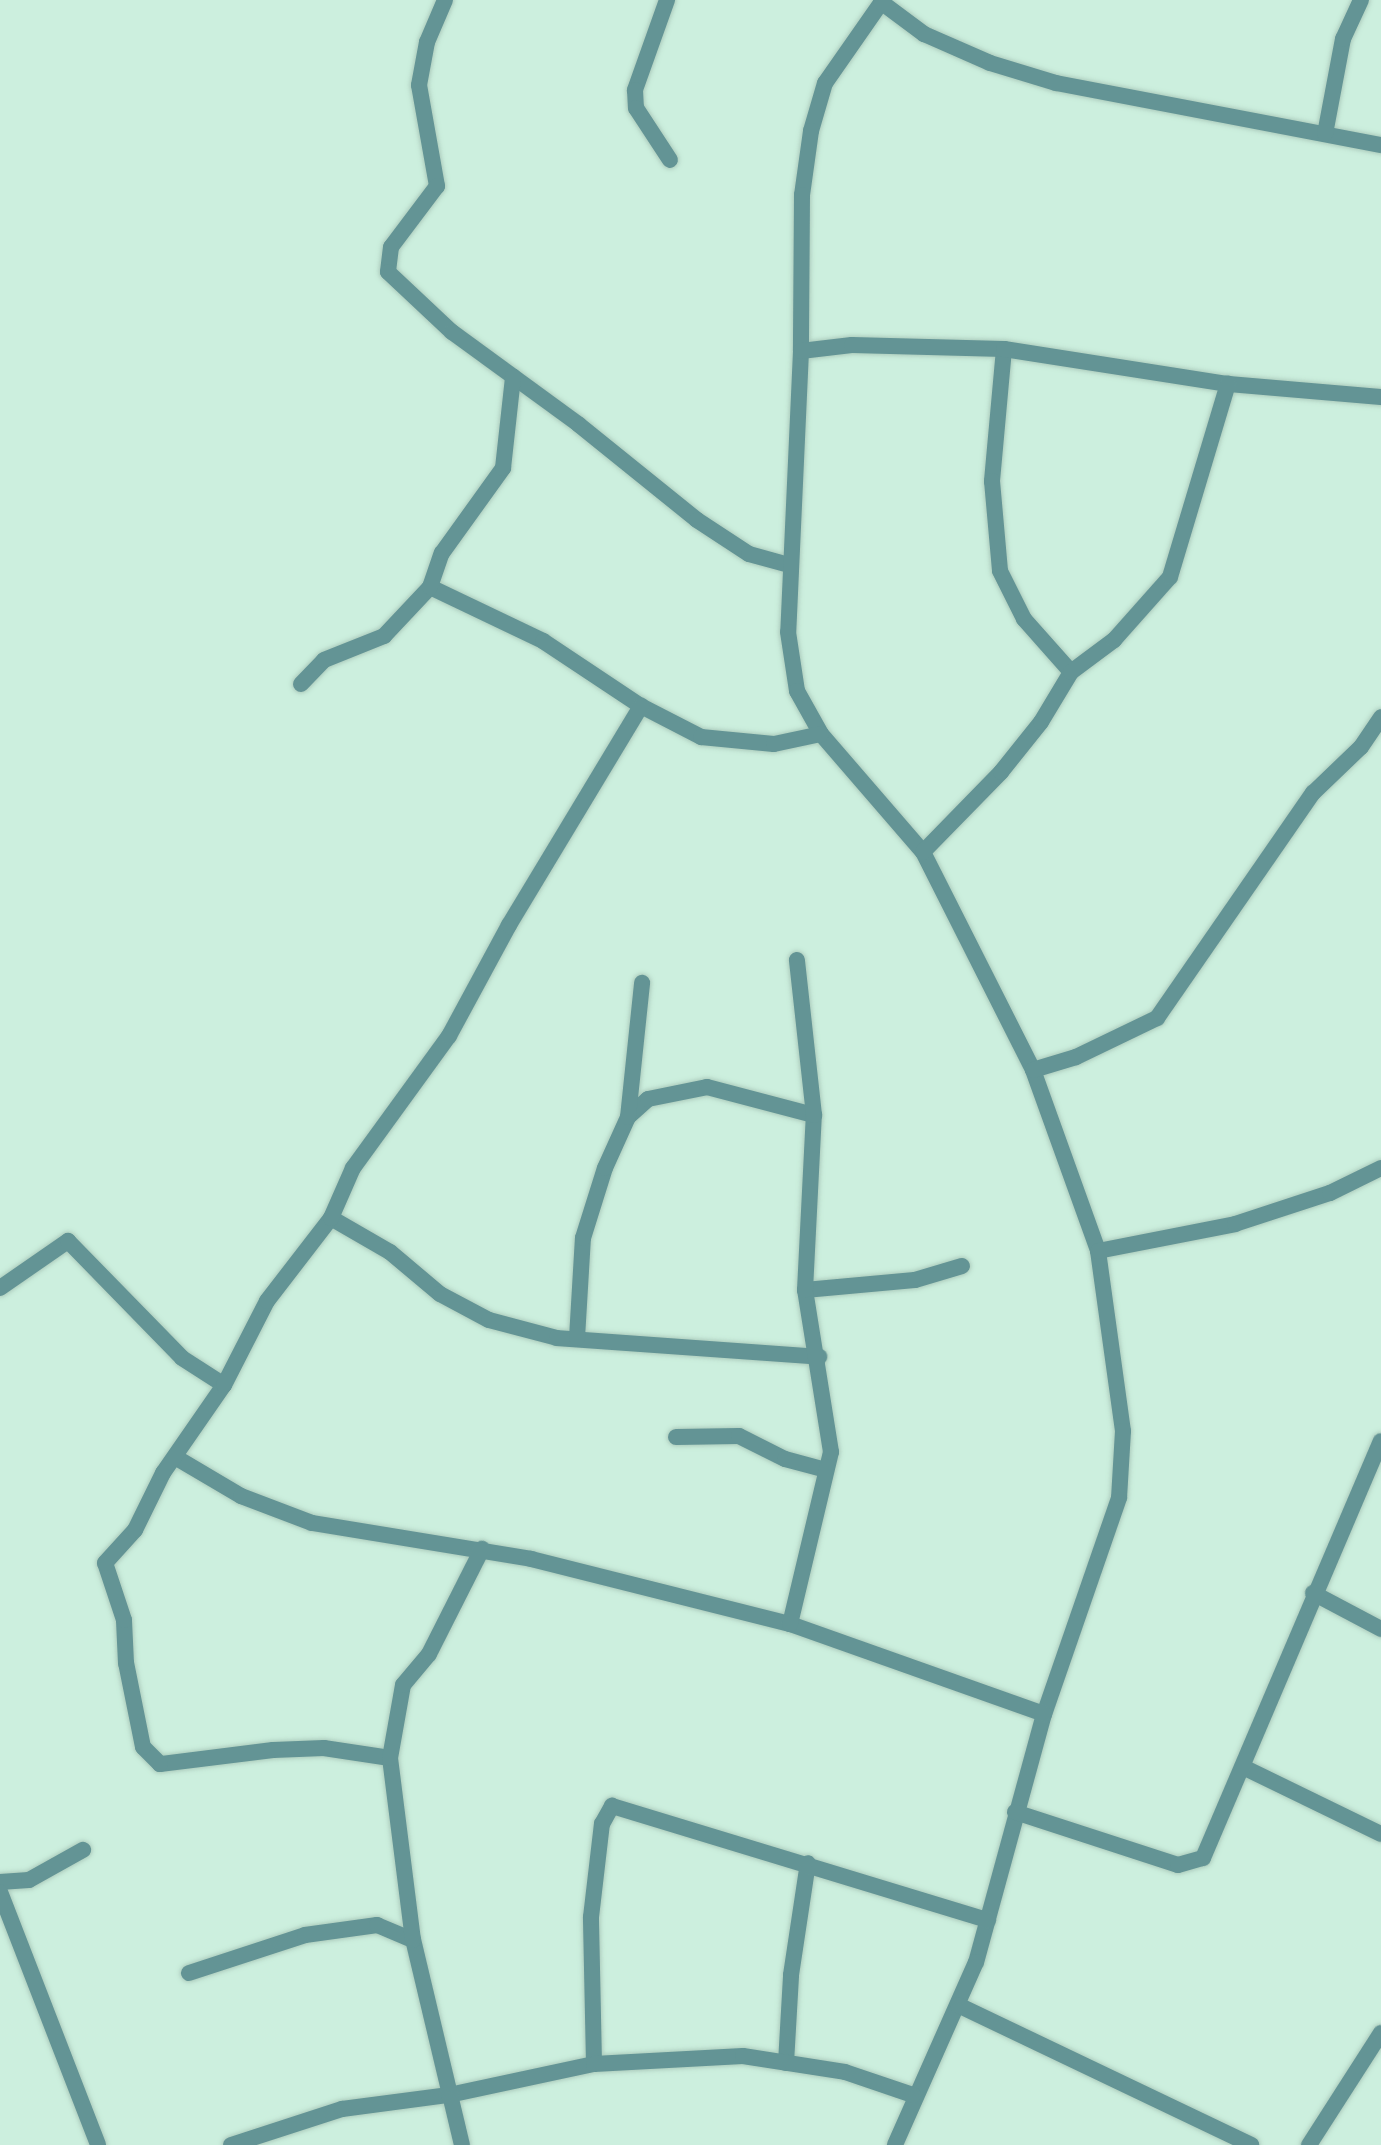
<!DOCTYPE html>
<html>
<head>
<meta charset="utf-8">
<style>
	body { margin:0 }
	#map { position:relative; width:1381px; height:2145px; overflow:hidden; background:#ccefde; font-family:Ubuntu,sans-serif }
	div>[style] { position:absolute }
	.roads { filter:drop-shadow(0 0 2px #adccbd) drop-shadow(0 0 2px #adccbd) }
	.minor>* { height:16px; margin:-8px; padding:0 8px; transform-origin:8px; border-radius:8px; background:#639495 }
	span { translate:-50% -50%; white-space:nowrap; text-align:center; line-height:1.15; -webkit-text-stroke:7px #ccefde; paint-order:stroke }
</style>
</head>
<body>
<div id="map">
	<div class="roads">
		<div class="minor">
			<div style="left:445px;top:0;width:46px;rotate:113.2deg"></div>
			<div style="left:427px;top:42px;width:44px;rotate:100.5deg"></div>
			<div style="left:419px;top:85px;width:103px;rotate:79.9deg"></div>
			<div style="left:437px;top:186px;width:76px;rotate:127deg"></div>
			<div style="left:391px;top:247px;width:25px;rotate:97deg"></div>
			<div style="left:388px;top:272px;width:88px;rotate:43.2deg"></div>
			<div style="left:452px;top:332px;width:156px;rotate:36.1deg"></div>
			<div style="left:578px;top:424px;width:153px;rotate:38.9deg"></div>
			<div style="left:697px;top:520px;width:62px;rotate:33.2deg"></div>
			<div style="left:749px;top:554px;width:41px;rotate:15.4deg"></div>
			<div style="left:667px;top:0;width:96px;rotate:109.6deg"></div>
			<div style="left:635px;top:90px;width:18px;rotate:87deg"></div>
			<div style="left:636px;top:108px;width:62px;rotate:56.8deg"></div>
			<div style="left:883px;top:0;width:101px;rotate:124.9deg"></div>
			<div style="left:825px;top:83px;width:50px;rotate:106.3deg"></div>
			<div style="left:811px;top:131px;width:65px;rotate:98deg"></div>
			<div style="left:802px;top:195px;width:156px;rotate:90.4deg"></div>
			<div style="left:801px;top:351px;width:281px;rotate:92.6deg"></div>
			<div style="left:788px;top:632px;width:60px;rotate:81.3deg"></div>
			<div style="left:797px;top:691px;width:49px;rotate:60.8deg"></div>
			<div style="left:821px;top:734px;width:156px;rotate:49.2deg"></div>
			<div style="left:923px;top:852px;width:244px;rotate:63.2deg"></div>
			<div style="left:1033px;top:1070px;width:192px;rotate:70.2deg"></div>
			<div style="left:1098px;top:1251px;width:182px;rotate:82.1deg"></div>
			<div style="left:1123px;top:1431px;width:67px;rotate:93.4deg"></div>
			<div style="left:1119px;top:1498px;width:229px;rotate:109.1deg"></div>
			<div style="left:1044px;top:1714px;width:257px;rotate:105.3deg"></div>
			<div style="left:976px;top:1962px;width:200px;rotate:113.9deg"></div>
			<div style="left:881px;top:2px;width:54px;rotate:36.7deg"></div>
			<div style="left:924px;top:34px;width:72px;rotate:23.7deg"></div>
			<div style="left:990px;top:63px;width:69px;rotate:16.9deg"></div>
			<div style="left:1056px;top:83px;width:331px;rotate:10.8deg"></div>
			<div style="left:1325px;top:134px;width:97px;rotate:-79.3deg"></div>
			<div style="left:1343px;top:39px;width:43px;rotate:-65.2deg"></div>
			<div style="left:1004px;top:349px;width:133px;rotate:95.2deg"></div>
			<div style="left:992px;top:481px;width:90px;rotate:84.9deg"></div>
			<div style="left:1000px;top:571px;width:54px;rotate:63.4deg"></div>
			<div style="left:1024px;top:619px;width:71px;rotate:48.4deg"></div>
			<div style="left:801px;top:351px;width:51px;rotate:-6.7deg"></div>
			<div style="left:852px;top:345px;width:152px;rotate:1.5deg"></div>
			<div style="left:1004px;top:349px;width:227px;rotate:8.9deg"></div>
			<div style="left:1228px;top:384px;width:154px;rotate:4.9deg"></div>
			<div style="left:430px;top:587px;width:125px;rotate:25.5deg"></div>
			<div style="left:543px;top:641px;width:118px;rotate:33.6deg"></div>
			<div style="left:641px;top:706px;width:68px;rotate:27.3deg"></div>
			<div style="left:701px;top:737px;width:73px;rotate:5.5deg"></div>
			<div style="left:774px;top:744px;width:48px;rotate:-12deg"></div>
			<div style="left:301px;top:684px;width:33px;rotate:-46deg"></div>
			<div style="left:324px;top:660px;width:65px;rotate:-21.8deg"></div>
			<div style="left:384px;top:636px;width:67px;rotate:-46.8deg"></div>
			<div style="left:430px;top:587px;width:36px;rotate:-71deg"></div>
			<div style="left:442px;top:553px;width:105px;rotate:-54.3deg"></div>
			<div style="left:503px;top:468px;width:92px;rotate:-83.7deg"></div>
			<div style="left:923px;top:852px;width:112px;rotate:-45.7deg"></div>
			<div style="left:1001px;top:772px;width:64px;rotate:-51.3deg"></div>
			<div style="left:1041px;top:722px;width:58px;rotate:-59deg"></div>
			<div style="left:1071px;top:672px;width:54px;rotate:-36.7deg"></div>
			<div style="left:1114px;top:640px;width:84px;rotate:-48.4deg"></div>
			<div style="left:1170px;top:577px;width:202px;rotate:-73.3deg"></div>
			<div style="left:1033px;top:1070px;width:45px;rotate:-16.8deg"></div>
			<div style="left:1076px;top:1057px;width:90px;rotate:-25.7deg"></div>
			<div style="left:1157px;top:1018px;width:274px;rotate:-55.3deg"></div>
			<div style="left:1313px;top:793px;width:66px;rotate:-43.8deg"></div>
			<div style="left:1361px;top:747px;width:36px;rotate:-56deg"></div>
			<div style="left:628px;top:1117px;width:27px;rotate:-42deg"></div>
			<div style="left:648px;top:1099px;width:60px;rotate:-11.5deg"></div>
			<div style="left:707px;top:1087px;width:111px;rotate:14.7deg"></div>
			<div style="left:331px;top:1218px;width:68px;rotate:30deg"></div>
			<div style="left:390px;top:1252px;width:65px;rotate:40deg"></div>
			<div style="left:440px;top:1294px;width:55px;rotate:28deg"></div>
			<div style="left:489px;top:1320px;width:70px;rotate:14.8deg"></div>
			<div style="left:557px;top:1338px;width:263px;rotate:4.1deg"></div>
			<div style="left:1098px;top:1251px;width:140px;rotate:-11.1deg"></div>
			<div style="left:1235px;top:1224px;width:100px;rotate:-18.1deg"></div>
			<div style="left:1330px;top:1193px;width:57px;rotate:-26.1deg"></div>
			<div style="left:0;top:1288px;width:83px;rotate:-34.7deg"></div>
			<div style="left:68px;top:1241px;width:163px;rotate:45.7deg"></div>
			<div style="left:182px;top:1358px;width:50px;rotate:32.7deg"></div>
			<div style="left:805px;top:1290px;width:110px;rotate:-5.2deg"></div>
			<div style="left:915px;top:1280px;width:49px;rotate:-16.6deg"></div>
			<div style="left:577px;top:1338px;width:100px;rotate:-86.6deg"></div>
			<div style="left:583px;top:1238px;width:73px;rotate:-72.6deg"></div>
			<div style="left:605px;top:1168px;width:56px;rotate:-65.7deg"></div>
			<div style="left:628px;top:1117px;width:135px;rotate:-84deg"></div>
			<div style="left:676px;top:1437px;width:63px;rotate:-0.9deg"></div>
			<div style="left:739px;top:1436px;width:51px;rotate:26.6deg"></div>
			<div style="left:785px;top:1459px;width:42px;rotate:15deg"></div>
			<div style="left:175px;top:1457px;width:77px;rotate:30.6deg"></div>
			<div style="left:241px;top:1496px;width:76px;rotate:20.8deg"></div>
			<div style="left:312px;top:1523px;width:222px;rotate:9.3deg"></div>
			<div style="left:531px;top:1559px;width:267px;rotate:14.1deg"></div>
			<div style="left:790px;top:1624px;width:269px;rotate:19.5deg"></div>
			<div style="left:1313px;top:1593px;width:77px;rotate:27.9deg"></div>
			<div style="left:790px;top:1624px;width:177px;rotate:-76.6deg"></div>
			<div style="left:831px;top:1452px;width:164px;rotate:-99.1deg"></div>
			<div style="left:805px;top:1290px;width:175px;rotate:-87.1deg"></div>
			<div style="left:814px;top:1115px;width:156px;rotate:-96.3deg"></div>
			<div style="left:390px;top:1758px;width:67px;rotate:-171.4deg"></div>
			<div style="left:324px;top:1748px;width:51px;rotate:177.8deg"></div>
			<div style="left:273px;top:1750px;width:114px;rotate:172.9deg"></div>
			<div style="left:160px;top:1764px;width:24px;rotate:-135deg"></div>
			<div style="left:143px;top:1747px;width:86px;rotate:-101.4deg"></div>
			<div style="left:126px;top:1663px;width:43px;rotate:-92.7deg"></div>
			<div style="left:124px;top:1620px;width:60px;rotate:-108.4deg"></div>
			<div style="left:105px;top:1563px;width:45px;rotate:-47.7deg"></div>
			<div style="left:135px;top:1530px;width:64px;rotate:-63.8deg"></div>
			<div style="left:163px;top:1473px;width:107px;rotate:-55.3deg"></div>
			<div style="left:224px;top:1385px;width:94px;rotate:-62.9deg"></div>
			<div style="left:267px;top:1301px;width:105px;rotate:-52.4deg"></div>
			<div style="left:331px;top:1218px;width:55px;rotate:-66.3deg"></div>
			<div style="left:353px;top:1168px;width:163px;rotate:-54deg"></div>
			<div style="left:449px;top:1036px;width:126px;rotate:-61.6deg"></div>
			<div style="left:509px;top:925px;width:256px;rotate:-58.9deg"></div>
			<div style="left:1243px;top:1767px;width:153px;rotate:25.9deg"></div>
			<div style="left:1015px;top:1812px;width:171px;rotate:18deg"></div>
			<div style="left:1178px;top:1865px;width:26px;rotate:-16deg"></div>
			<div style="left:1203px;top:1858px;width:453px;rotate:-66.9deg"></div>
			<div style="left:0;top:1882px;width:29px;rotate:-4deg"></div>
			<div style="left:29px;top:1880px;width:62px;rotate:-29.1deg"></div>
			<div style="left:0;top:1892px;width:271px;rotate:68.8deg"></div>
			<div style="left:189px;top:1973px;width:122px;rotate:-18.1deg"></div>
			<div style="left:305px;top:1935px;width:73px;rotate:-7.9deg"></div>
			<div style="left:377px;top:1925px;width:39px;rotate:23deg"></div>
			<div style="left:958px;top:2005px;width:325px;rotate:25.5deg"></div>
			<div style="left:786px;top:2063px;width:88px;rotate:-86.7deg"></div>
			<div style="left:791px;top:1975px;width:113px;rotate:-81.4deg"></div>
			<div style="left:594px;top:2064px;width:147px;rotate:-91.2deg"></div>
			<div style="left:591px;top:1917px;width:94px;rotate:-83.3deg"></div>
			<div style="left:602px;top:1824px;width:21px;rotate:-61deg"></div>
			<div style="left:612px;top:1806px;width:393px;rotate:16.9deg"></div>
			<div style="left:231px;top:2145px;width:117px;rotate:-18deg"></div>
			<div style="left:342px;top:2109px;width:108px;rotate:-7.5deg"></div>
			<div style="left:449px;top:2095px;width:148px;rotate:-12.1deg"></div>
			<div style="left:594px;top:2064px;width:149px;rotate:-3.1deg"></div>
			<div style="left:743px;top:2056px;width:103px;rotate:8.9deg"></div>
			<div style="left:845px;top:2072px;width:72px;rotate:18.7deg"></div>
			<div style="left:462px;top:2145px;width:211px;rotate:-103.4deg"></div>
			<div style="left:413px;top:1940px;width:183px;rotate:-97.2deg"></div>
			<div style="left:390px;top:1758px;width:74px;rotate:-79.9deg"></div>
			<div style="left:403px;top:1685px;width:40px;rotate:-50deg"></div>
			<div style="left:429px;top:1654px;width:118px;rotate:-63.2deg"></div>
			<div style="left:1309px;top:2145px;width:133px;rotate:-57.3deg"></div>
		</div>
	</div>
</div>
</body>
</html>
